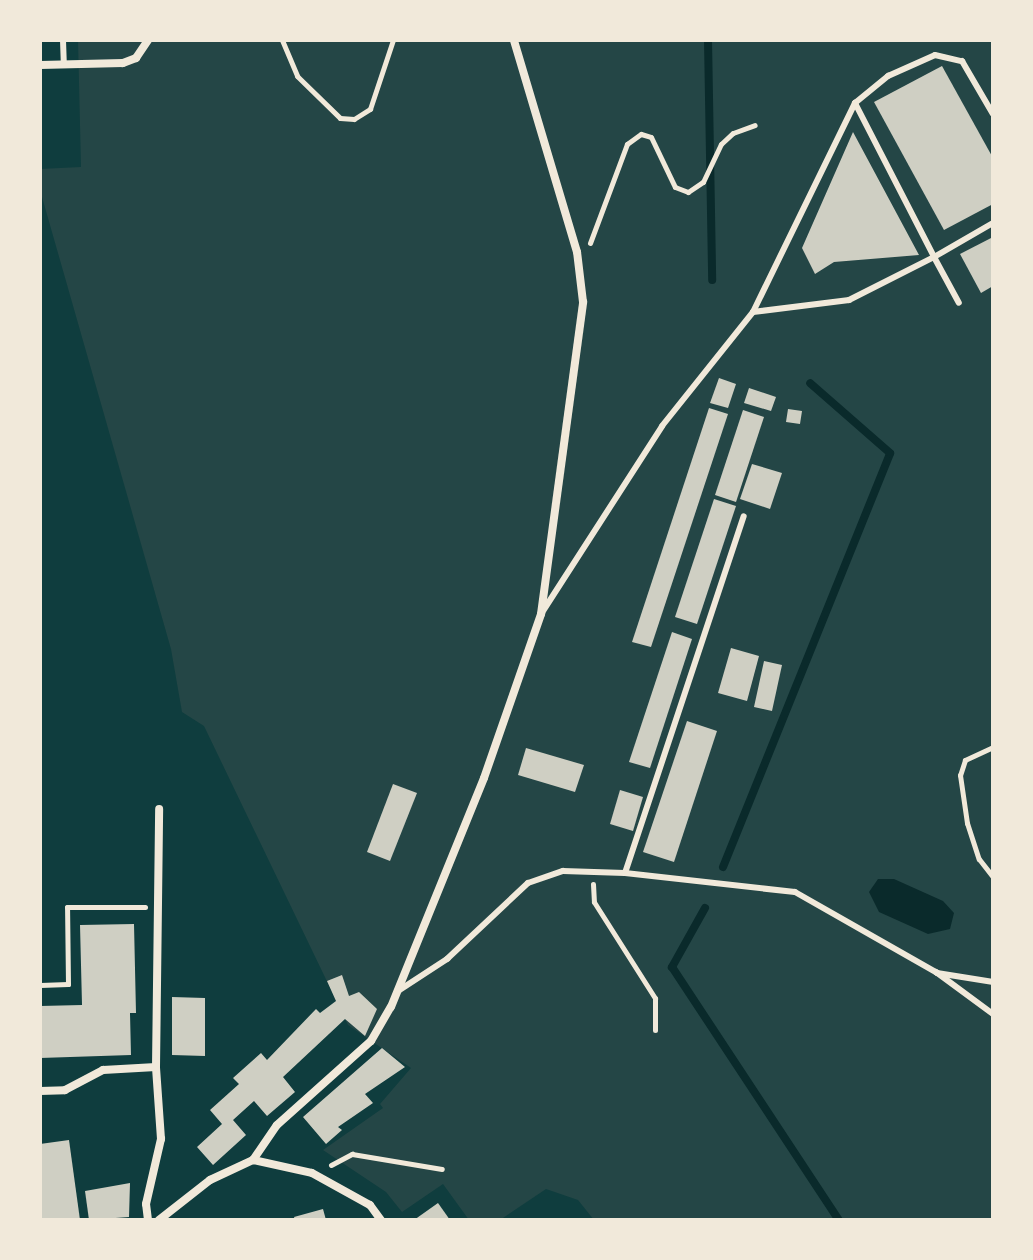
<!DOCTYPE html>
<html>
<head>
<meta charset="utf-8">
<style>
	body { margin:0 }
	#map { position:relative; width:1033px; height:1260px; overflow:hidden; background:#0f3d3e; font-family:"DM Sans",sans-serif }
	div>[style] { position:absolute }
	.green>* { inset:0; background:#244646 }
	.water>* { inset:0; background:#0a2a2b }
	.stream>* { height:8px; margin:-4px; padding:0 4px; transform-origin:4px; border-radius:4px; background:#0a2a2b }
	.building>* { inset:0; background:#cfcfc3 }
	.path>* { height:5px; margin:-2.5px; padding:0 2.5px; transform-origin:2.5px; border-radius:2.5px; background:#f1e9da }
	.service>* { height:6px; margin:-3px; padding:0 3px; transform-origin:3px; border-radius:3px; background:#f1e9da }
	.minor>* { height:8px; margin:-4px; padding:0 4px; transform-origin:4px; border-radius:4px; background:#f1e9da }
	span { translate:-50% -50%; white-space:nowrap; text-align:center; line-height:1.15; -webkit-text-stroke:6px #f1e9da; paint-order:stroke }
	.frame { position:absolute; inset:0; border:42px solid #f1e9da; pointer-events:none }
</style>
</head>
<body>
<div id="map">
	<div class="green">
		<div style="clip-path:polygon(78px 40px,993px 40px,993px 1220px,594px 1220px,578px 1200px,546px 1189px,500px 1220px,469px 1220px,443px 1184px,402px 1212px,386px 1192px,323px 1150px,383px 1108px,380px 1104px,411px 1068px,348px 1025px,204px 726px,182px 712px,171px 649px,40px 190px,40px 169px,81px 167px)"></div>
	</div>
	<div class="water">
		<div style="clip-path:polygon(878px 879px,894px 879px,943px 901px,954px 913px,950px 929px,928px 934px,879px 912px,869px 892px)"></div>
	</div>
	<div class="stream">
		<div style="left:708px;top:40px;width:240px;rotate:89deg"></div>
		<div style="left:723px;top:867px;width:446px;rotate:-68deg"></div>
		<div style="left:890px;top:453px;width:106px;rotate:-138.8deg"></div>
		<div style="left:705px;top:908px;width:68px;rotate:119.2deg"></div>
		<div style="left:672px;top:967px;width:303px;rotate:56.6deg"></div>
	</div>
	<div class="building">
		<div style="clip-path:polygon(942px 66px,993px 158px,993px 204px,944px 230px,874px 102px)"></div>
		<div style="clip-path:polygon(853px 132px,919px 255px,834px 262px,815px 274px,802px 248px)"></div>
		<div style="clip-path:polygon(993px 237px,993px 286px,981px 293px,960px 254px)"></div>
		<div style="clip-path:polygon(719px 378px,736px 384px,728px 408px,710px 403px)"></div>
		<div style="clip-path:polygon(749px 388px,776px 397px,771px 411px,744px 403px)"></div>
		<div style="clip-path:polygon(709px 408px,728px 414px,651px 647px,632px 642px)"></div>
		<div style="clip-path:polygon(788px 409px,802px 411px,800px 424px,786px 422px)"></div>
		<div style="clip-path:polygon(743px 410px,764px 417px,736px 502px,715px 495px)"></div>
		<div style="clip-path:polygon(752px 464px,782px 473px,770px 509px,740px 499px)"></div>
		<div style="clip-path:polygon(714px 499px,736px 506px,697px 624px,675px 617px)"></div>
		<div style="clip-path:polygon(672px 632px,692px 639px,650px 768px,629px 762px)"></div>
		<div style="clip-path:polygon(731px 648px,759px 656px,747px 701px,718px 693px)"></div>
		<div style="clip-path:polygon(764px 661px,782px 665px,772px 711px,754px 707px)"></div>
		<div style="clip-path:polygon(687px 721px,717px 731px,674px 862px,643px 852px)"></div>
		<div style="clip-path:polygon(526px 748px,584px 765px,575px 792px,518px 775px)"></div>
		<div style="clip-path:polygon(393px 784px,417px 793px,390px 861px,367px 852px)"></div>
		<div style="clip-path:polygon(620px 790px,643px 797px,633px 831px,610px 824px)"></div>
		<div style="clip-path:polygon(134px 924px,136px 1013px,130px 1013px,131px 1055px,40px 1058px,40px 1006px,82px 1005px,80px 925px)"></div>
		<div style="clip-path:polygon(342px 975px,349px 996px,359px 992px,377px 1009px,365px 1036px,345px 1019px,283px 1077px,295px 1092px,267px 1116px,254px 1101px,233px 1120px,246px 1135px,213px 1165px,197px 1147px,222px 1124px,210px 1110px,239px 1084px,233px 1078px,261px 1053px,267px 1060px,316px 1009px,320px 1013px,336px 1001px,327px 981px)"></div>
		<div style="clip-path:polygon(172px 997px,205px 998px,205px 1056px,172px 1055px)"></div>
		<div style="clip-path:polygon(382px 1048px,405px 1067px,365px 1094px,373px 1103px,338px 1127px,342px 1130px,326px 1144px,303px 1117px)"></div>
		<div style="clip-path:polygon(69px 1140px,80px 1220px,40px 1220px,40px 1144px)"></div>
		<div style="clip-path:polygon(130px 1183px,129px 1217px,89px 1220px,85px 1191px)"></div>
		<div style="clip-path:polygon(438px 1203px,450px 1220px,414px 1220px)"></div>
		<div style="clip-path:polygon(323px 1209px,326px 1220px,295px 1220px,294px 1217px)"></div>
	</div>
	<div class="path">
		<div style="left:282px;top:40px;width:39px;rotate:67deg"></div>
		<div style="left:297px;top:76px;width:60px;rotate:44.3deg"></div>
		<div style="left:340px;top:118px;width:14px;rotate:4deg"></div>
		<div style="left:354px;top:119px;width:19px;rotate:-32deg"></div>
		<div style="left:370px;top:109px;width:73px;rotate:-71.6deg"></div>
		<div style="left:590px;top:243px;width:106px;rotate:-69.5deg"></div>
		<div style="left:627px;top:144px;width:17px;rotate:-36deg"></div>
		<div style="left:641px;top:134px;width:10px;rotate:17deg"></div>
		<div style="left:651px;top:137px;width:55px;rotate:64.4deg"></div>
		<div style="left:675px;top:187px;width:14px;rotate:21deg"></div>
		<div style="left:688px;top:192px;width:18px;rotate:-34deg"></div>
		<div style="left:703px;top:182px;width:42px;rotate:-64.7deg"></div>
		<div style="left:721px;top:144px;width:16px;rotate:-43deg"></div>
		<div style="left:733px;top:133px;width:23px;rotate:-20deg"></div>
		<div style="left:993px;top:747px;width:31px;rotate:155deg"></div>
		<div style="left:965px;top:760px;width:16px;rotate:108deg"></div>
		<div style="left:960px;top:775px;width:49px;rotate:81.7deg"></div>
		<div style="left:967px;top:823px;width:38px;rotate:72deg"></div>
		<div style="left:979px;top:859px;width:23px;rotate:52deg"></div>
		<div style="left:593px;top:884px;width:18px;rotate:87deg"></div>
		<div style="left:594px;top:902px;width:114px;rotate:57.6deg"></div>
		<div style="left:655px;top:998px;width:32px;rotate:90deg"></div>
		<div style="left:40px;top:985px;width:28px;rotate:-2deg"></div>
		<div style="left:68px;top:984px;width:77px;rotate:-90.7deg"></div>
		<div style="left:67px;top:907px;width:78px"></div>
		<div style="left:331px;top:1165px;width:24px;rotate:-28deg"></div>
		<div style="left:352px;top:1154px;width:91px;rotate:9.5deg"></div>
	</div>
	<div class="service">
		<div style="left:63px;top:40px;width:25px;rotate:88deg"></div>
		<div style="left:855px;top:103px;width:173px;rotate:62.8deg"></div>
		<div style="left:934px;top:257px;width:68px;rotate:-30deg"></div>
		<div style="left:753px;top:312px;width:97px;rotate:-7.1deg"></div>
		<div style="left:849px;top:300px;width:95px;rotate:-26.8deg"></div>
		<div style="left:934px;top:257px;width:52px;rotate:61.5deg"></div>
		<div style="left:543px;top:611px;width:220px;rotate:-57.2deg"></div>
		<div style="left:662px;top:426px;width:146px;rotate:-51.4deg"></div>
		<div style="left:753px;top:312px;width:233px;rotate:-64deg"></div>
		<div style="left:855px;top:103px;width:43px;rotate:-39.3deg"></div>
		<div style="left:888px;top:76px;width:51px;rotate:-24.1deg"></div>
		<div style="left:935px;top:55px;width:28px;rotate:13deg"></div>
		<div style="left:962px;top:61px;width:61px;rotate:59.7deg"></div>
		<div style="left:625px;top:873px;width:376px;rotate:-71.6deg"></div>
		<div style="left:937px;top:973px;width:57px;rotate:9.1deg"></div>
		<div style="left:398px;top:991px;width:59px;rotate:-33.1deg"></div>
		<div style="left:447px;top:959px;width:111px;rotate:-43.2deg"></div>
		<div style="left:528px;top:883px;width:37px;rotate:-19deg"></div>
		<div style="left:563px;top:871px;width:62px;rotate:1.8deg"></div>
		<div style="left:625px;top:873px;width:171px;rotate:6.4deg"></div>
		<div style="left:795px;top:892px;width:162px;rotate:29.6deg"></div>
		<div style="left:936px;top:972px;width:71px;rotate:36.4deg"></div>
	</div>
	<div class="minor">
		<div style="left:40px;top:65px;width:83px;rotate:-1.4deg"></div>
		<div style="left:123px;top:63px;width:14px;rotate:-21deg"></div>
		<div style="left:136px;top:58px;width:22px;rotate:-56deg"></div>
		<div style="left:40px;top:1091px;width:25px;rotate:-2deg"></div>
		<div style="left:65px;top:1090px;width:43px;rotate:-27.8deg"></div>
		<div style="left:103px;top:1070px;width:53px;rotate:-3.2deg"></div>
		<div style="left:253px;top:1160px;width:60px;rotate:12.4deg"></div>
		<div style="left:312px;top:1173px;width:66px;rotate:28.9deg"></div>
		<div style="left:370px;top:1205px;width:19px;rotate:54deg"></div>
		<div style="left:148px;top:1220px;width:16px;rotate:-97deg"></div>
		<div style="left:146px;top:1204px;width:67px;rotate:-77deg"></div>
		<div style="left:161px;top:1139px;width:72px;rotate:-94deg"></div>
		<div style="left:156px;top:1067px;width:258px;rotate:-89.3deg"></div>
		<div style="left:159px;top:1220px;width:65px;rotate:-38.1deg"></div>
		<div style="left:210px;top:1180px;width:47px;rotate:-24.9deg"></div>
		<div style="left:253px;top:1160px;width:42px;rotate:-55.6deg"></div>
		<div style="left:277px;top:1125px;width:126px;rotate:-41.8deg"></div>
		<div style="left:371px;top:1041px;width:39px;rotate:-60deg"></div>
		<div style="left:391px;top:1007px;width:247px;rotate:-67.9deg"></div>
		<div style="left:484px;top:778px;width:174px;rotate:-70.8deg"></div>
		<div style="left:541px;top:614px;width:315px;rotate:-82.3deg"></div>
		<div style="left:583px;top:302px;width:50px;rotate:-96.8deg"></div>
		<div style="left:577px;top:252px;width:221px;rotate:-106.6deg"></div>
	</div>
	<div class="frame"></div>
</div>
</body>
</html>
